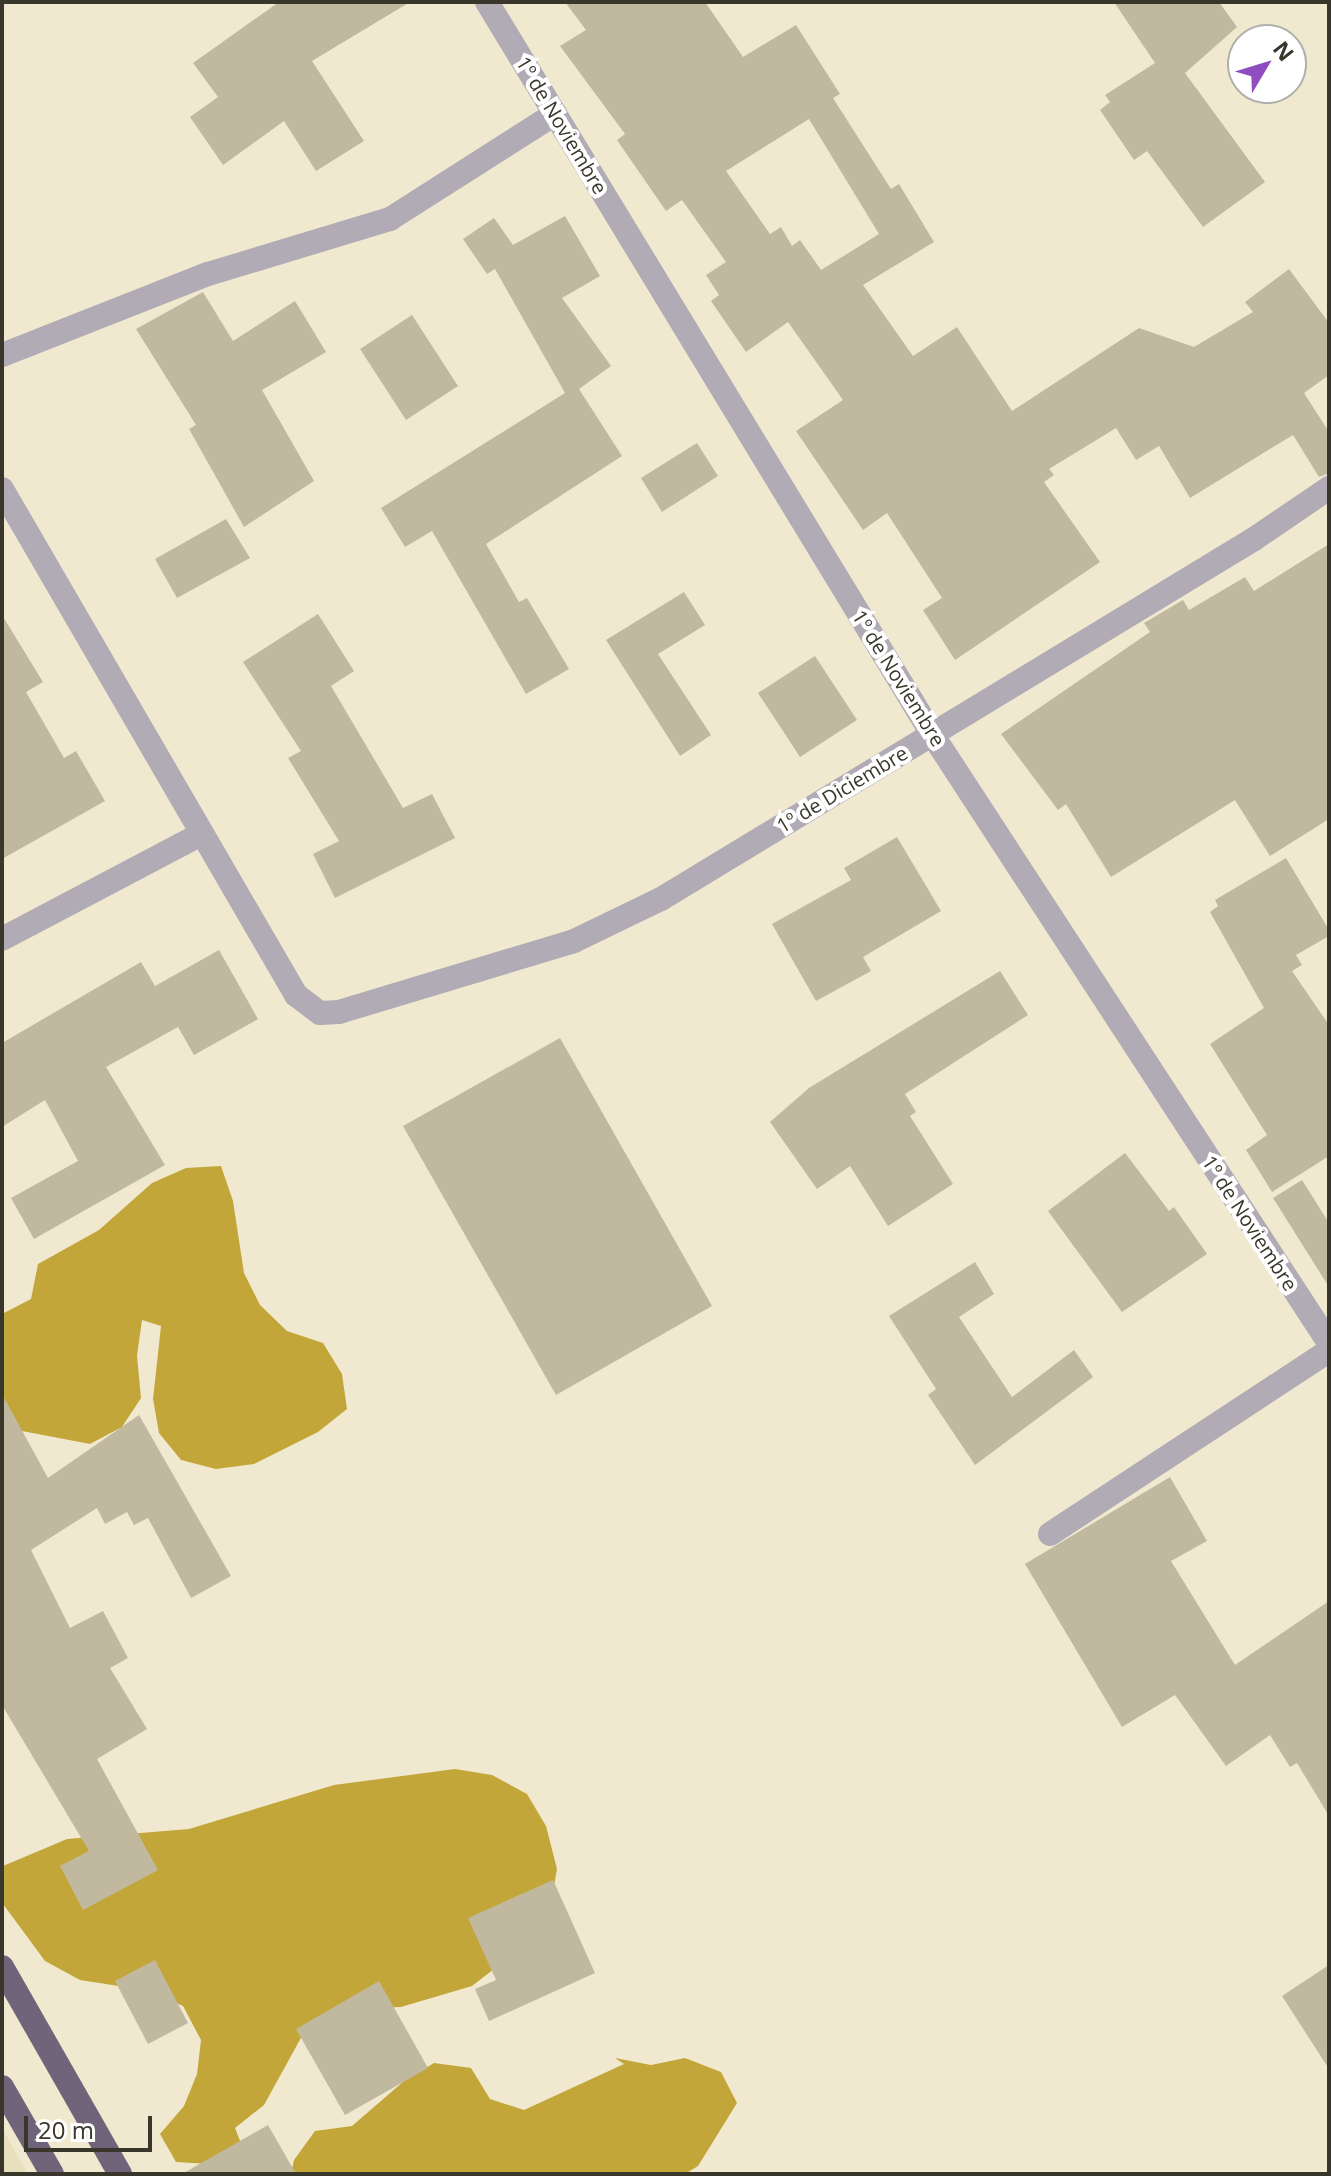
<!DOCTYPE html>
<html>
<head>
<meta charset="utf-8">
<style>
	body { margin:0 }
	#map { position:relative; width:1331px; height:2176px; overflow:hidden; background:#f1e9cf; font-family:"Open Sans",sans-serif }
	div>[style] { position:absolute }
	.built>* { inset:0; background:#e8dfbd }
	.forest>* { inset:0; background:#c3a639 }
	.building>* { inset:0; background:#c0b99f }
	.minor>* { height:24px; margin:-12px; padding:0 12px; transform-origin:12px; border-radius:12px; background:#b0abb5 }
	.highway>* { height:24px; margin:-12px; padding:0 12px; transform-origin:12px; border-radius:12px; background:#6f6479 }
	span { translate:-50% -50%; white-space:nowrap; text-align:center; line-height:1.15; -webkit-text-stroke:8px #fff; paint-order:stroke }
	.street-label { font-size:20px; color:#39362c }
	.frame { position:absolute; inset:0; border:4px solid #39362c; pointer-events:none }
	.north { position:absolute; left:1227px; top:24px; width:80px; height:80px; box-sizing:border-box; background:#fff; border:2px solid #b0afab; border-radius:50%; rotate:52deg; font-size:22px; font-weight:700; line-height:32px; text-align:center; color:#39362c }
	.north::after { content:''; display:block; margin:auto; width:28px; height:36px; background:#904cc1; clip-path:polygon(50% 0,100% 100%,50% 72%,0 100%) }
	.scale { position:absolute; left:24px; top:2116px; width:128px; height:36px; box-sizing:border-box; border:4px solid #39362c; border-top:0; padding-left:10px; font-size:24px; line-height:28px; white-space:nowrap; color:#39362c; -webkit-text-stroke:6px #fff; paint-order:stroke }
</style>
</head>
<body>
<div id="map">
	<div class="built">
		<div style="clip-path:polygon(2px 2128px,28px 2174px,2px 2174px)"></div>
	</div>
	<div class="forest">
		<div style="clip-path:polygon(221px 1166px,233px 1201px,244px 1273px,260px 1305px,287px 1331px,323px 1343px,342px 1374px,347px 1409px,318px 1432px,254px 1464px,216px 1469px,181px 1460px,159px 1433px,153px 1399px,161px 1326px,142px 1320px,137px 1356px,141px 1398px,122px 1427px,90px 1444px,22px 1431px,2px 1447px,2px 1314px,31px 1299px,38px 1264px,99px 1230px,152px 1183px,186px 1168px)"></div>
		<div style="clip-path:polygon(455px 1769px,492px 1775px,527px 1794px,546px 1826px,557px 1869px,550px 1908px,530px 1941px,472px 1986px,401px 2007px,363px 2008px,302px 2036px,264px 2105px,235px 2128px,242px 2146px,210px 2164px,176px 2162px,160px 2134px,184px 2106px,197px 2074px,201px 2040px,183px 2006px,151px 1991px,80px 1980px,45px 1961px,3px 1904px,3px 1866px,67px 1839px,189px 1829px,334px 1785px)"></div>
		<div style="clip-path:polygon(615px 2058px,651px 2065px,685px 2058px,721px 2072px,737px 2103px,698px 2166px,685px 2174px,291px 2174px,294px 2160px,315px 2131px,352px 2126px,404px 2081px,434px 2063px,471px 2068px,490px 2099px,524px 2110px,624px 2064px)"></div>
	</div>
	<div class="building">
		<div style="clip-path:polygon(279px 2px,410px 2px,312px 61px,364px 141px,316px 171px,284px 121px,223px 165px,190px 117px,218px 97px,193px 63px)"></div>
		<div style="clip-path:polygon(evenodd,565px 2px,705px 2px,743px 57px,796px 25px,840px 94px,833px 98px,891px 189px,899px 184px,934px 242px,863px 285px,913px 356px,957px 327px,1012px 411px,1139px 328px,1194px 347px,1253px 312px,1245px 302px,1289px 269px,1329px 323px,1329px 375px,1304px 393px,1329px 432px,1329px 473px,1319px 477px,1293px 435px,1190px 498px,1159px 446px,1136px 460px,1116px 428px,1049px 469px,1054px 475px,1044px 482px,1100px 562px,955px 660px,923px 610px,942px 598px,887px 513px,863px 530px,796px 431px,843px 400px,788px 322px,746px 352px,711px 301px,719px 295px,706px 275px,726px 262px,682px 200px,666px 211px,617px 140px,625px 134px,560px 46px,586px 30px,565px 2px,809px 119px,879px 234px,821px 270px,800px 240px,792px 246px,781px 227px,770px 234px,726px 171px,809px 119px)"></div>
		<div style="clip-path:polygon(1114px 2px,1219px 2px,1237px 27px,1185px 73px,1265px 182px,1203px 227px,1147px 151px,1134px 160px,1100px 110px,1110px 102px,1105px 95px,1155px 63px)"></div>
		<div style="clip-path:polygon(565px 216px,600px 276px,562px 298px,611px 366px,579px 389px,622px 456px,486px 544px,519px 602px,527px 598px,569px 669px,526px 694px,432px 531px,405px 547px,381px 508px,565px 393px,495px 269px,487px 274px,463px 239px,494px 218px,513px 245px)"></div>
		<div style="clip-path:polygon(203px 292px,233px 341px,295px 301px,326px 352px,262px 390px,314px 481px,244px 527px,189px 429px,196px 425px,136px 329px)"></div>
		<div style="clip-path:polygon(412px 315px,458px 386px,406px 420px,360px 349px)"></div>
		<div style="clip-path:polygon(697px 443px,718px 476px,662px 512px,641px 478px)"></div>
		<div style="clip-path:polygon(226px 519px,250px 558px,177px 598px,155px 559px)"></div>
		<div style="clip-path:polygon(1329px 544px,1329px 819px,1270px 856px,1235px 800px,1111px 877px,1066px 804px,1058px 810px,1001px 734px,1150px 632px,1144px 623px,1183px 600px,1189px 610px,1245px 577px,1254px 591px)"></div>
		<div style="clip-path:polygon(684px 592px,705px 625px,658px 654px,711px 735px,680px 756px,606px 640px)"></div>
		<div style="clip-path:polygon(318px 614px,354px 671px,331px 686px,403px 808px,432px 794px,455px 838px,335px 898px,313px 854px,339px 841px,288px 758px,301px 751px,243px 662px)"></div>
		<div style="clip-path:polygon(2px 615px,43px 682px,26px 692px,64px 758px,76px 751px,105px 801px,2px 859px)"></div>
		<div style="clip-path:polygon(815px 656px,857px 720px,800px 757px,758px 693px)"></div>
		<div style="clip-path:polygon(897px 837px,941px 911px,863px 957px,871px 971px,816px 1001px,772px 924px,851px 880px,844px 868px)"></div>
		<div style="clip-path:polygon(1286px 858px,1329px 930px,1329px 936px,1296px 955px,1302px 965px,1292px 971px,1329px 1025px,1329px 1156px,1272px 1192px,1246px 1150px,1267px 1135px,1210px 1044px,1264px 1008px,1210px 912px,1218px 906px,1215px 900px)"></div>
		<div style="clip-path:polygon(219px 950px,258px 1019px,194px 1055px,178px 1027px,106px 1067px,165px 1165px,34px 1239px,11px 1198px,78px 1161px,45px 1100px,2px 1127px,2px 1043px,141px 962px,155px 986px)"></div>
		<div style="clip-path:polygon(1000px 971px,1028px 1015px,905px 1094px,916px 1112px,910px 1116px,953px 1184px,888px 1226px,850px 1166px,817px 1189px,770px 1122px,809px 1088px)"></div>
		<div style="clip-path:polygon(560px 1038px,712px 1306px,556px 1395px,403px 1126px)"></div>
		<div style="clip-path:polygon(1125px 1153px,1169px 1211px,1174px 1207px,1207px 1254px,1122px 1312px,1048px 1211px)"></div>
		<div style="clip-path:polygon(1302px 1180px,1329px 1223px,1329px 1287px,1273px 1198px)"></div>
		<div style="clip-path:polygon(975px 1262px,994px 1294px,959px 1317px,1012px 1397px,1074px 1350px,1093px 1377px,975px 1465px,928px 1395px,936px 1389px,889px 1316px)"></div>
		<div style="clip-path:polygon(2px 1394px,48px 1478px,139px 1415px,231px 1576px,191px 1598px,148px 1518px,134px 1525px,127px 1512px,105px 1524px,97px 1508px,31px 1550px,70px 1628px,103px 1611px,128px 1658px,110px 1668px,147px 1729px,97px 1759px,158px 1870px,83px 1910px,60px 1866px,89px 1851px,2px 1705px)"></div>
		<div style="clip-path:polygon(1170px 1477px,1207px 1541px,1171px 1561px,1235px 1665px,1329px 1601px,1329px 1816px,1297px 1763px,1290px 1767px,1270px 1735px,1226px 1766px,1175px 1695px,1122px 1727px,1025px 1564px)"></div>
		<div style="clip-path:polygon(553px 1880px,595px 1973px,489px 2021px,475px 1989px,496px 1980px,468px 1918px)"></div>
		<div style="clip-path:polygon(155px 1960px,188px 2023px,148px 2044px,115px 1981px)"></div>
		<div style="clip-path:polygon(1329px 1965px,1329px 2069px,1282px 1996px)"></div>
		<div style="clip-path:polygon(379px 1981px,428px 2068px,345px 2115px,296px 2029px)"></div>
		<div style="clip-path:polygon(268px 2125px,296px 2174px,182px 2174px)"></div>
	</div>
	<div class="minor">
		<div style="left:487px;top:2px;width:857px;rotate:58.7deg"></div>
		<div style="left:932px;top:734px;width:727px;rotate:56.9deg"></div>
		<div style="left:2px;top:355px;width:221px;rotate:-21.5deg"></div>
		<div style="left:208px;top:274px;width:190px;rotate:-16.8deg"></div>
		<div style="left:390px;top:219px;width:196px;rotate:-32.5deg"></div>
		<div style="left:2px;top:489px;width:585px;rotate:59.84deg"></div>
		<div style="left:296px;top:995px;width:30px;rotate:37deg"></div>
		<div style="left:320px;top:1013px;width:19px;rotate:-3deg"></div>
		<div style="left:339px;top:1012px;width:245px;rotate:-16.8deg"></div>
		<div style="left:574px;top:941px;width:97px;rotate:-25.8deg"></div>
		<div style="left:661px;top:899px;width:694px;rotate:-31.26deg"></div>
		<div style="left:1254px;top:539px;width:91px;rotate:-34.2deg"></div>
		<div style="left:2px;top:939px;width:225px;rotate:-27.8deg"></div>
		<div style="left:1050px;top:1534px;width:334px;rotate:-33.3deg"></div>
	</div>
	<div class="highway">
		<div style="left:2px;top:1967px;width:238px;rotate:60.3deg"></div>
		<div style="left:2px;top:2087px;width:100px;rotate:60.1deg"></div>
	</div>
	<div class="street-label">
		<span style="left:562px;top:125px;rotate:59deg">1º de Noviembre</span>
		<span style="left:899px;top:678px;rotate:58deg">1º de Noviembre</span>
		<span style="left:842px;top:789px;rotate:-31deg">1º de Diciembre</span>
		<span style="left:1250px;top:1223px;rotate:57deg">1º de Noviembre</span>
	</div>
	<div class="frame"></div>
	<div class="north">N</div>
	<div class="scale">20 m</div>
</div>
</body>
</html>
